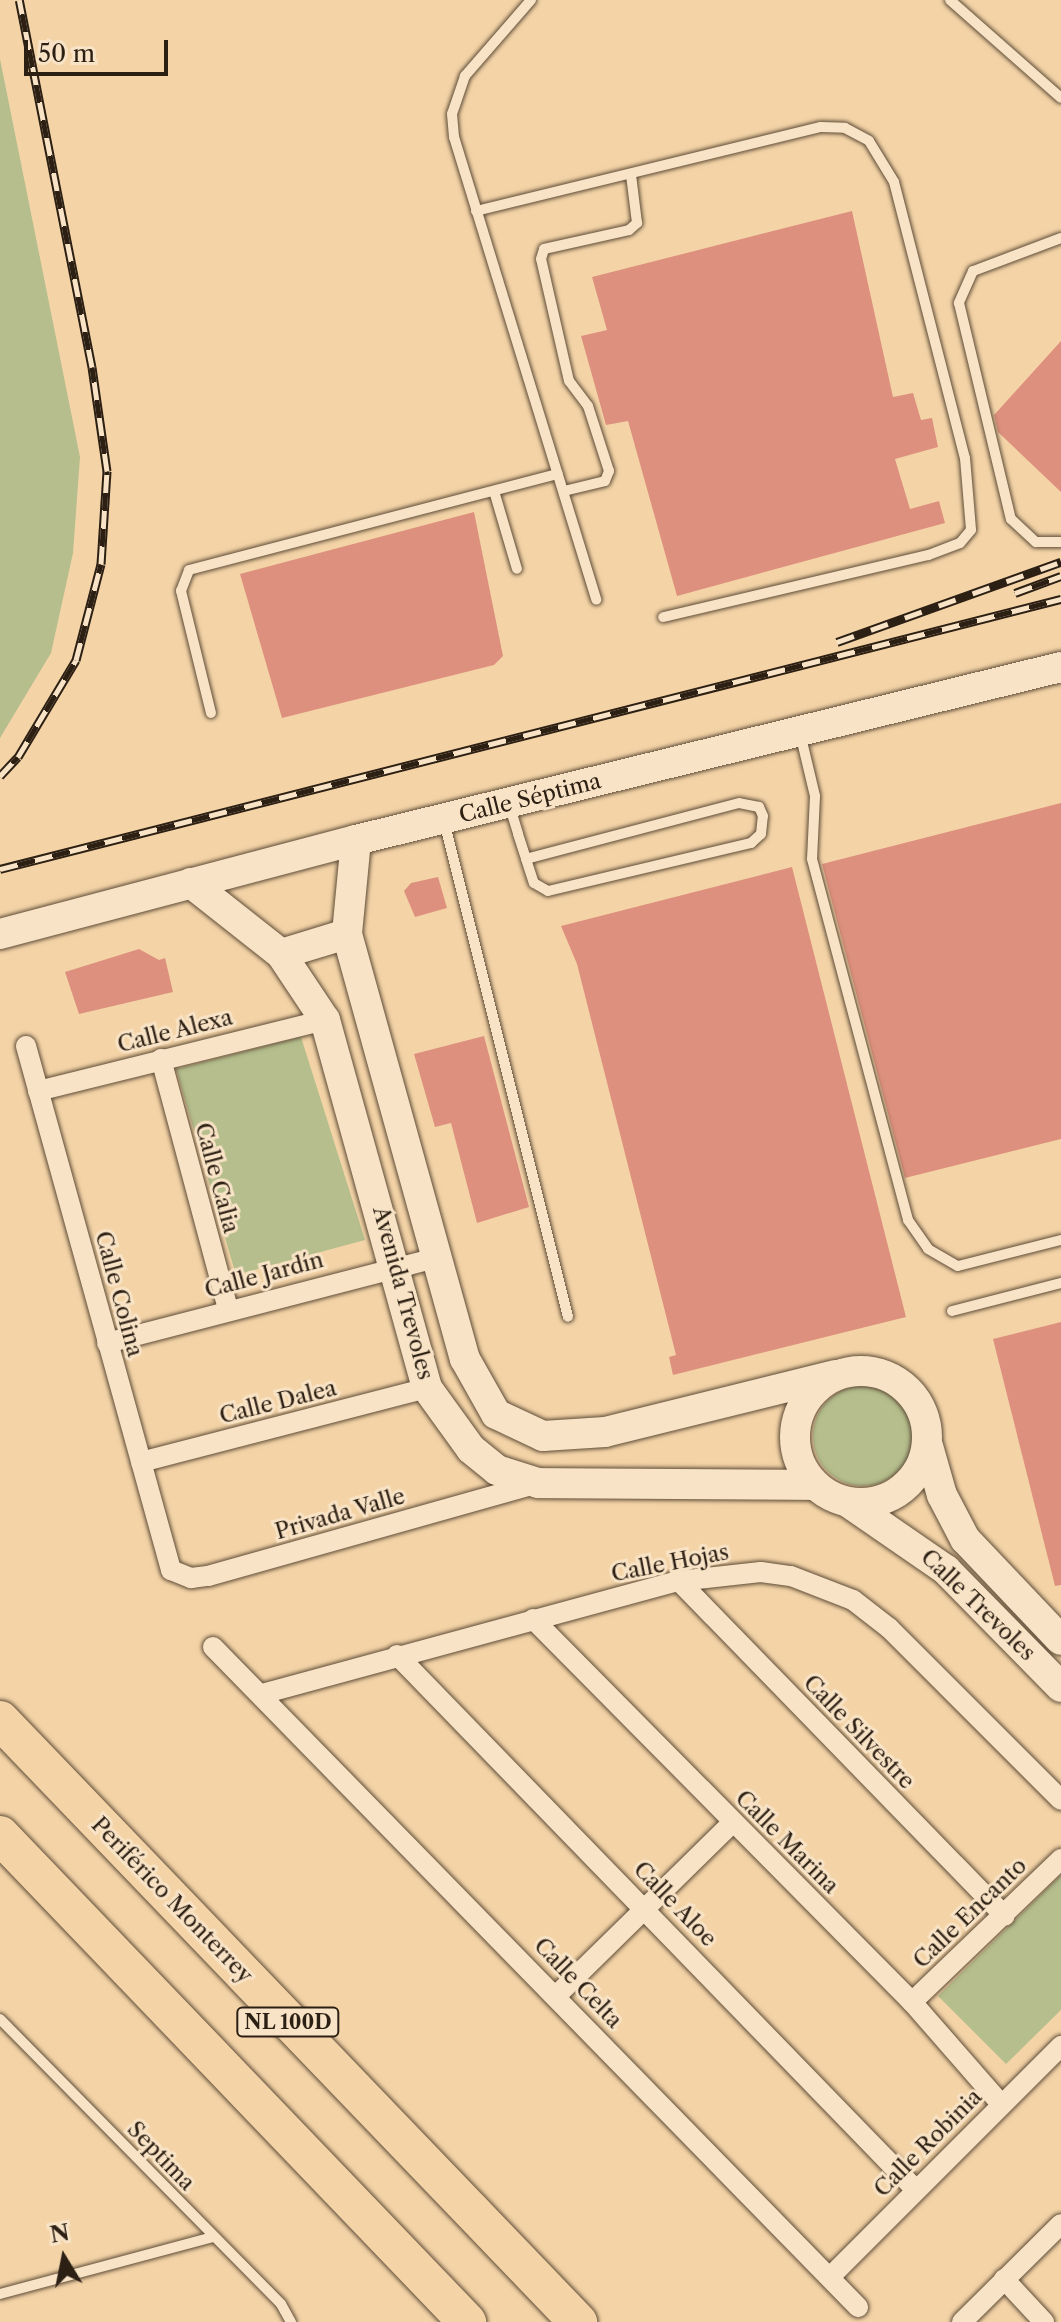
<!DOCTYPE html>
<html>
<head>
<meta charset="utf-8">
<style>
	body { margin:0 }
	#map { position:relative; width:1061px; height:2322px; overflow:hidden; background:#f4d4a7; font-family:"Libre Caslon Text",serif }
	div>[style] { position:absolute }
	.green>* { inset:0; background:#b5be8c }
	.round { border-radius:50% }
	.building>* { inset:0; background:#dd907e }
	.roads { filter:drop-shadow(0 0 2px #5e4c38) drop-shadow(0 0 2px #5e4c38) }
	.lane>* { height:10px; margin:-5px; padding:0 5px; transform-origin:5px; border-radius:5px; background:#f8e3c6 }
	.street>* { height:20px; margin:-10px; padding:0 10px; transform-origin:10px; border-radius:10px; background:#f8e3c6 }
	.secondary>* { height:30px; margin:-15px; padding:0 15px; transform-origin:15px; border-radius:15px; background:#f8e3c6 }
	.secondary>.ring { margin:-15px; padding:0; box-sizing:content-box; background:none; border:30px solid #f8e3c6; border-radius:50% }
	.highway>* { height:38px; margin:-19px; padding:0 19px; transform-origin:19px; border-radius:19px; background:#f4d4a7 }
	.rail>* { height:9px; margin-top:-4.5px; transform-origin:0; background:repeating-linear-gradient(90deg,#f8e3c6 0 18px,#2c1f13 0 36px); box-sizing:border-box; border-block:2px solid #2c1f13 }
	span { translate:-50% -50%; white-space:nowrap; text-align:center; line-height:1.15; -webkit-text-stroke:6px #f8e3c6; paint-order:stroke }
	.shield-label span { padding:2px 6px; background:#f8e3c6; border:2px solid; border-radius:6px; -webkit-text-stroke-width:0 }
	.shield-label { font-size:20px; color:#2c1f13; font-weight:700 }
	.street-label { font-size:22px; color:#2c1f13 }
	.north { position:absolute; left:24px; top:2218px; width:80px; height:80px; -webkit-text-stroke:6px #f8e3c6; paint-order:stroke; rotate:350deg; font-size:22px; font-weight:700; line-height:32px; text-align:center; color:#2c1f13 }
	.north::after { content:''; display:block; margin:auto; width:28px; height:36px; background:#2c1f13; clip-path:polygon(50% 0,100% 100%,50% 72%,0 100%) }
	.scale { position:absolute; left:24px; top:40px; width:144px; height:36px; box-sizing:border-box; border:4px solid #2c1f13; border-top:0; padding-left:10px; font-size:24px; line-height:28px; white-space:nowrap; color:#2c1f13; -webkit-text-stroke:6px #f8e3c6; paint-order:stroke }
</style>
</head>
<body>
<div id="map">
	<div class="green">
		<div style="clip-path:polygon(0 59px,80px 457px,73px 553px,51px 653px,0 738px)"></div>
		<div style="clip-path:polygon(301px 1037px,365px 1240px,236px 1275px,176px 1069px)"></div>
		<div class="round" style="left:813px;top:1386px;width:100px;height:100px"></div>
		<div style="clip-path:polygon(1061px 1875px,1061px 2010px,1006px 2064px,938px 1996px)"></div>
	</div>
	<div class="building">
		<div style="clip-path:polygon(852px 211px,893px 397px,913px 393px,921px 420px,932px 418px,938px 447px,895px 459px,910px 509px,939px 501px,945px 523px,677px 596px,628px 421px,606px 425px,581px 336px,607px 330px,592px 277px)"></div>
		<div style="clip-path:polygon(1061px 341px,1061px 492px,998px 432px,994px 415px)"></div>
		<div style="clip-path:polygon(474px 512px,503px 656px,494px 665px,282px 718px,240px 574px)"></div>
		<div style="clip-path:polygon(1061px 803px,1061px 1139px,905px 1178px,822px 864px)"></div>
		<div style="clip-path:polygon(792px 867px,906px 1317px,673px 1375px,669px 1357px,676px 1355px,577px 964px,561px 926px)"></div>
		<div style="clip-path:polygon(438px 877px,447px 908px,415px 917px,404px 891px,411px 883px)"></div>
		<div style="clip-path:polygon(139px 949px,159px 960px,165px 958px,173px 992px,79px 1014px,65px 972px)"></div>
		<div style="clip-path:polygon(484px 1036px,529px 1207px,477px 1223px,451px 1123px,435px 1127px,414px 1054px)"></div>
		<div style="clip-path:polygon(1061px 1322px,1061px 1585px,1055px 1586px,993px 1339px)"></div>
	</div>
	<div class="roads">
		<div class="lane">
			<div style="left:531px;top:0;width:101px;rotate:131deg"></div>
			<div style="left:465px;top:76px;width:40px;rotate:108.9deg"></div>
			<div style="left:452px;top:114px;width:23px;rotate:85deg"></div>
			<div style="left:454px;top:137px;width:484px;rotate:72.9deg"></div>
			<div style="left:950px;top:0;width:148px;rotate:41.4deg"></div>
			<div style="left:476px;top:211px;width:355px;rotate:-13.7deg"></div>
			<div style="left:821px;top:127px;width:24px;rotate:2deg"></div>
			<div style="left:845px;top:128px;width:27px;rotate:28deg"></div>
			<div style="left:869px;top:141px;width:48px;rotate:58.6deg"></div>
			<div style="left:894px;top:182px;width:285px;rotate:75.6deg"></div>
			<div style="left:965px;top:458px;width:72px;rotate:85.2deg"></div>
			<div style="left:971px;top:530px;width:17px;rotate:130deg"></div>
			<div style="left:960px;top:543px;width:34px;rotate:159deg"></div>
			<div style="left:928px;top:555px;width:272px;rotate:166.8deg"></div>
			<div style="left:1061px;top:238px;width:94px;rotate:159.4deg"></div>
			<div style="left:973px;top:271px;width:35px;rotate:114deg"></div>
			<div style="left:959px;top:303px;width:222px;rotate:76.5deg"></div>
			<div style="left:1011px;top:519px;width:34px;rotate:43deg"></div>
			<div style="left:1036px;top:542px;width:25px"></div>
			<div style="left:494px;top:491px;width:81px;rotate:73.6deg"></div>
			<div style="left:564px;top:491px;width:42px;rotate:-13.7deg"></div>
			<div style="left:605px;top:481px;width:11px;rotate:-68deg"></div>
			<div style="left:609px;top:471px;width:68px;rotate:-107.9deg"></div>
			<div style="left:588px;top:406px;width:31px;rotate:-127deg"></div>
			<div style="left:569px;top:381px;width:125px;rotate:-102.9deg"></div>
			<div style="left:541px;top:259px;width:10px;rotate:-73deg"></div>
			<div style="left:544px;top:249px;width:87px;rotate:-12.6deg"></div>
			<div style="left:629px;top:230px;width:11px;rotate:-41deg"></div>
			<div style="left:637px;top:223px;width:48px;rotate:-97.1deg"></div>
			<div style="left:211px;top:713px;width:126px;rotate:-103.8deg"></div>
			<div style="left:181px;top:591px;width:22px;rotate:-69deg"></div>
			<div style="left:189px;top:570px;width:381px;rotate:-14.6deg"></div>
			<div style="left:800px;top:733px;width:65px;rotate:76.6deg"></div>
			<div style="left:815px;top:796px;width:63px;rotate:92.7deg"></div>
			<div style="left:812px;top:859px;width:374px;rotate:75.1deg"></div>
			<div style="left:908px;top:1220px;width:35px;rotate:55deg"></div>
			<div style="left:928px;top:1249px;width:34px;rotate:30deg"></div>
			<div style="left:958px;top:1266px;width:106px;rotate:-14.2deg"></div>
			<div style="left:509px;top:804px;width:31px;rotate:73deg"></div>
			<div style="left:518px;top:834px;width:26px;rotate:72deg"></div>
			<div style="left:526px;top:859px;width:25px;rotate:72deg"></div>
			<div style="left:534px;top:883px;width:16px;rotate:30deg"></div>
			<div style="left:548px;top:891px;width:209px;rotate:-13.3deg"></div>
			<div style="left:751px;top:843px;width:13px;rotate:-42deg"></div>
			<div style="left:761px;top:834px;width:18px;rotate:-84deg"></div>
			<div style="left:763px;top:816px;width:10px;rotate:-114deg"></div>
			<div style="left:759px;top:807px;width:20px;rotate:-169deg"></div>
			<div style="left:739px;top:803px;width:220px;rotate:165.3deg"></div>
			<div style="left:444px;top:821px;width:511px;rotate:75.96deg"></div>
			<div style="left:952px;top:1311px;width:113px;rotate:-14.4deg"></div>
			<div style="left:0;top:2019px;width:400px;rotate:45.4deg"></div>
			<div style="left:281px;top:2304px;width:21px;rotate:61deg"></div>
			<div style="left:0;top:2294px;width:220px;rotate:-15deg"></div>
		</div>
		<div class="street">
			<div style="left:26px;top:1046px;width:544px;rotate:74.53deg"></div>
			<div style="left:171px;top:1570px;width:22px;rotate:22deg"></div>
			<div style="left:191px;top:1578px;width:17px;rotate:-7deg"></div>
			<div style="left:208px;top:1576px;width:341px;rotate:-15.7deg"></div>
			<div style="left:161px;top:1059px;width:259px;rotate:75deg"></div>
			<div style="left:38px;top:1091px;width:296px;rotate:-13.9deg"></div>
			<div style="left:107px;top:1343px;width:339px;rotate:-14.5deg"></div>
			<div style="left:141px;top:1462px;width:295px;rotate:-14.5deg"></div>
			<div style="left:679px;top:1581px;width:467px;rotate:45.8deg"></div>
			<div style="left:533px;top:1619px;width:539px;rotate:45.3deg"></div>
			<div style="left:912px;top:2002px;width:135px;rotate:48.9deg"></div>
			<div style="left:213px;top:1647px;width:923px;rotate:45.66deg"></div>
			<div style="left:397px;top:1655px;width:744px;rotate:45.87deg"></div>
			<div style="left:262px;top:1694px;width:432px;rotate:-15.2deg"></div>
			<div style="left:679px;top:1581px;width:82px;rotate:-6.3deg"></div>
			<div style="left:761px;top:1572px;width:30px;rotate:8deg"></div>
			<div style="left:791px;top:1576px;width:66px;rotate:21.2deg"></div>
			<div style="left:853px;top:1600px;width:46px;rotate:37.9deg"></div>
			<div style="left:889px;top:1628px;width:243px;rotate:45deg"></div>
			<div style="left:557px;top:1995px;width:247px;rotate:-44.5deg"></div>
			<div style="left:912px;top:2002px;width:207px;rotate:-43.8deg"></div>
			<div style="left:830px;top:2277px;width:327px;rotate:-45deg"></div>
			<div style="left:1004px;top:2279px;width:59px;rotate:47.1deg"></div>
			<div style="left:962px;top:2322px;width:139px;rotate:-44.7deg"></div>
		</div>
		<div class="secondary">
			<div style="left:356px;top:840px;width:94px;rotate:95.5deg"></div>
			<div style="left:347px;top:934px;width:441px;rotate:74.5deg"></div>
			<div style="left:465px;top:1359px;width:63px;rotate:60.6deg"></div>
			<div style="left:496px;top:1414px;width:52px;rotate:25.1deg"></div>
			<div style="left:543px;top:1436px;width:62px;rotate:-3.7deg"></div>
			<div style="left:605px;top:1432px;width:237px;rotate:-13.9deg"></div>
			<div style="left:191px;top:883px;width:115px;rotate:38.3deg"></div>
			<div style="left:281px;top:954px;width:79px;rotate:56.3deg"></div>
			<div style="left:325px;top:1020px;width:382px;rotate:74.5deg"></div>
			<div style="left:427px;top:1388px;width:75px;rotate:54.2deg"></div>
			<div style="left:471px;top:1449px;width:33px;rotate:39deg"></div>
			<div style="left:497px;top:1470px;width:43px;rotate:17.6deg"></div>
			<div style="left:538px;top:1483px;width:276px;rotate:0.4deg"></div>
			<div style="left:0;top:934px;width:368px;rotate:-14.8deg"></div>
			<div style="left:356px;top:840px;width:726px;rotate:-13.79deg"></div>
			<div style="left:281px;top:954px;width:69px;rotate:-16.9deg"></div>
			<div class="ring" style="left:795px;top:1371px;width:102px;height:102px"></div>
			<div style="left:928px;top:1446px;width:51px;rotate:74.1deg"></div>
			<div style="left:942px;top:1495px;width:50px;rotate:62.4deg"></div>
			<div style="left:965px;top:1539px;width:139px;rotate:46.5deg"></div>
			<div style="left:849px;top:1503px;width:118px;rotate:34.6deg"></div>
			<div style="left:946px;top:1570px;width:164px;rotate:45.5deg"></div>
		</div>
		<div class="highway">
			<div style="left:0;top:1720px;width:835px;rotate:46.17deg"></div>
			<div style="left:0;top:1835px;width:675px;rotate:46.2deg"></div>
		</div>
	</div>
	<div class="rail">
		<div style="left:1015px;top:593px;width:49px;rotate:-20.3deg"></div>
		<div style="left:837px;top:642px;width:238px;rotate:-19.7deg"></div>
		<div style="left:0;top:776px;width:26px;rotate:-47deg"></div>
		<div style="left:18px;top:757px;width:113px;rotate:-59.1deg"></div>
		<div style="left:76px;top:660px;width:99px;rotate:-75.4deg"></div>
		<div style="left:101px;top:564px;width:93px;rotate:-86.3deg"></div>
		<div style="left:107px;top:471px;width:105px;rotate:-98.2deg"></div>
		<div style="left:92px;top:367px;width:374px;rotate:-101.2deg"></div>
		<div style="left:0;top:869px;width:1095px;rotate:-14.28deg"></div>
	</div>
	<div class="shield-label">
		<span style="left:288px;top:2022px">NL 100D</span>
	</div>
	<div class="street-label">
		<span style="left:530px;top:798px;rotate:-14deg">Calle Séptima</span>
		<span style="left:175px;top:1031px;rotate:-14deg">Calle Alexa</span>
		<span style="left:217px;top:1178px;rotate:75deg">Calle Calia</span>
		<span style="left:264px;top:1275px;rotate:-15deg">Calle Jardín</span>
		<span style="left:403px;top:1293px;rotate:75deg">Avenida Trevoles</span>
		<span style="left:119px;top:1294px;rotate:75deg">Calle Colina</span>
		<span style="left:278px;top:1402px;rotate:-14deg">Calle Dalea</span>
		<span style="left:340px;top:1514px;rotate:-16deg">Privada Valle</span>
		<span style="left:670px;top:1563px;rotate:-11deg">Calle Hojas</span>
		<span style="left:978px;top:1605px;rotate:44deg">Calle Trevoles</span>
		<span style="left:859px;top:1732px;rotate:46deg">Calle Silvestre</span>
		<span style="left:787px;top:1842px;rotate:45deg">Calle Marina</span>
		<span style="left:172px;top:1900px;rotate:46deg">Periférico Monterrey</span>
		<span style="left:675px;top:1904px;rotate:46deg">Calle Aloe</span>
		<span style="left:970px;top:1913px;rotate:-44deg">Calle Encanto</span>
		<span style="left:578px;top:1983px;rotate:46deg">Calle Celta</span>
		<span style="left:928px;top:2143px;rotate:-45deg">Calle Robinia</span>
		<span style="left:161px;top:2156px;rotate:46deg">Septima</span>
	</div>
	<div class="north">N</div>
	<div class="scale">50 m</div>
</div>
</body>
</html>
